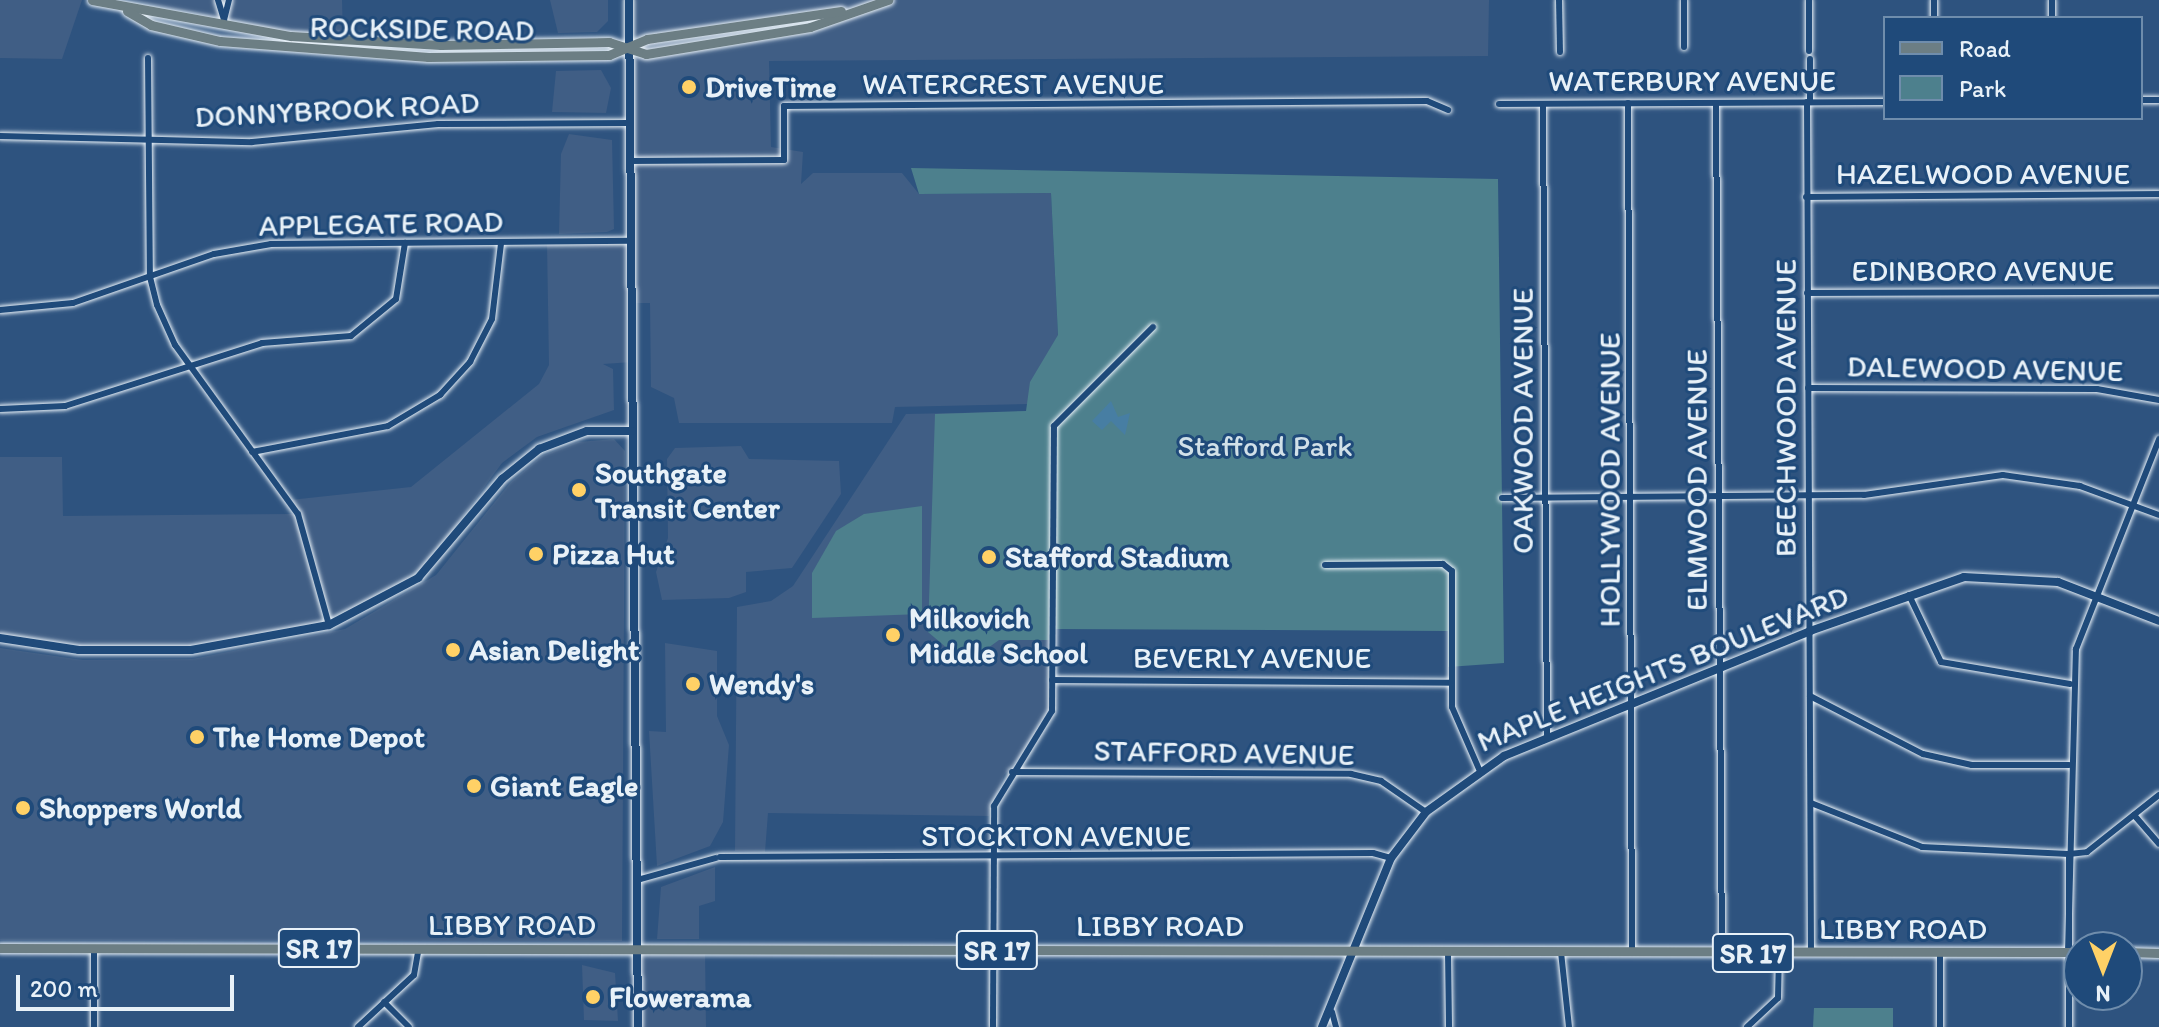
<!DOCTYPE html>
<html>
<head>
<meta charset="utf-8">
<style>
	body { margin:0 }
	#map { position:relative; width:2159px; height:1027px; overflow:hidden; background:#2e537f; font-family:Itim,sans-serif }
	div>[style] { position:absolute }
	.built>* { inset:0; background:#405e85 }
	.green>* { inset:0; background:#4d808d }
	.water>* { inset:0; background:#477ea3 }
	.roads { filter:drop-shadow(0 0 2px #e8f1f8) drop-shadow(0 0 2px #e8f1f8) }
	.street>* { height:6px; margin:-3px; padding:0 3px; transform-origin:3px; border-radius:3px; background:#1f4a7a }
	.secondary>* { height:8px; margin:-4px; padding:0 4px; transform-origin:4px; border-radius:4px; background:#1f4a7a }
	.primary>* { height:9px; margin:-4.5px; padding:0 4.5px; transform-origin:4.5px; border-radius:4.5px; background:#6c7e84 }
	.dots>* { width:22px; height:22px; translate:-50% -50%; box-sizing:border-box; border:4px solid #1f4a7a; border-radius:50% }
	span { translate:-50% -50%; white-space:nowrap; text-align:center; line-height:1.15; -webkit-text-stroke:6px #1f4a7a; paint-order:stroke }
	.shield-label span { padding:2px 6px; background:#1f4a7a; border:2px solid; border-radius:6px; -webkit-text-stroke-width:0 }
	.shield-label { font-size:28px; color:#e8f1f8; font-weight:700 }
	.street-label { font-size:30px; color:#e8f1f8 }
	.poi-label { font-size:30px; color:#e8f1f8; font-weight:700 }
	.left { translate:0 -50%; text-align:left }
	.park-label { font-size:30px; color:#d1e0e8 }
	.legend { position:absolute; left:1883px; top:16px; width:260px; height:104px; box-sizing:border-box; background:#1f4a7a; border:2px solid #6f8dac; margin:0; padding:10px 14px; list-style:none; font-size:24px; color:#e8f1f8 }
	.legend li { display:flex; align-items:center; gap:16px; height:40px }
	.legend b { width:40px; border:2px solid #6f8dac }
	.north { position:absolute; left:2063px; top:931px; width:80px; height:80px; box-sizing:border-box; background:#1f4a7a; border:2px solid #6f8dac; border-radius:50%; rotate:180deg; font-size:22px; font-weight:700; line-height:32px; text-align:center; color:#e8f1f8 }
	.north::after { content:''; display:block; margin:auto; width:28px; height:36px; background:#ffd166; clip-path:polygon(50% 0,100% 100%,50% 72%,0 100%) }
	.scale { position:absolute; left:16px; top:975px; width:218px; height:36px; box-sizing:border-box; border:4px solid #e8f1f8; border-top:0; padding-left:10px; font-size:24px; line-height:28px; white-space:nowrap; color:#e8f1f8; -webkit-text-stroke:6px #1f4a7a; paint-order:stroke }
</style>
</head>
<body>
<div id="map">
	<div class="built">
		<div style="clip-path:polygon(0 0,82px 0,62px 59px,0 58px)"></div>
		<div style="clip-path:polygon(131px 0,342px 0,343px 37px,297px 34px)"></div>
		<div style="clip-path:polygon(550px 0,608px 0,608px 21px,597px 32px,558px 33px)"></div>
		<div style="clip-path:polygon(629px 0,1489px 0,1488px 56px,769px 61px,771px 147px,803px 152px,801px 184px,813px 173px,902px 173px,919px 194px,1051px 193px,1058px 336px,1027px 404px,895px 407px,892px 423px,679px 423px,674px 398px,651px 387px,650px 303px,631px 303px,633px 362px,603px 364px,613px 369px,614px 410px,537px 437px,502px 463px,452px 531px,457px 538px,418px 578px,329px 625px,236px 644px,134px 652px,0 638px,0 457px,62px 457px,63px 516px,297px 514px,290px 500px,411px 487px,539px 384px,549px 365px,547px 243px,628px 241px)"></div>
		<div style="clip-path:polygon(601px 70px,611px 88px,606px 113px,552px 112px,556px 71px)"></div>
		<div style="clip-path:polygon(569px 134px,612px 140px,614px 229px,607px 232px,559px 234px,561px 154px)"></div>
		<div style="clip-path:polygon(1051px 411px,1050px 710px,1044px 729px,1004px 775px,989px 816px,768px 813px,765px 852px,735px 851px,737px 607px,771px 601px,793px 586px,906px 414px)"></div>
		<div style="clip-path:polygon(578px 442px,614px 439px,625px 451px,622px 941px,0 940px,0 648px,83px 660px,192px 659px,345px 629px,436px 575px,510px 483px,542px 456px)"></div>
		<div style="clip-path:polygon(741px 446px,749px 459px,839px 461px,841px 494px,792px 568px,746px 572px,746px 592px,729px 598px,662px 600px,656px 572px,668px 538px,667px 459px,675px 448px)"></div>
		<div style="clip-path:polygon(665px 643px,717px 651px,717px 716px,729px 745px,723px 822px,710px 846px,657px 866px,649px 731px,666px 732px)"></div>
		<div style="clip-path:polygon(715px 867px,715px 901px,699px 906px,699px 939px,657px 939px,661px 887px)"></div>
		<div style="clip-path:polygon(638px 950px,705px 950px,706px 1027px,638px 1027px)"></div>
		<div style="clip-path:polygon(582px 965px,615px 973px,618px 1021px,584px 1020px)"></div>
	</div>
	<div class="green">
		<div style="clip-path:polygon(911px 168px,1498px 179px,1504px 663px,1448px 667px,1448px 631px,1050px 629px,1050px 640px,999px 640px,970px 661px,948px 649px,928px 632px,935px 414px,1026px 411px,1030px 382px,1058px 335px,1051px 193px,919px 194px)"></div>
		<div style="clip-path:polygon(922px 506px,922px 614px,812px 618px,812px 573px,836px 531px,864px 514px)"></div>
		<div style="clip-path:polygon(1814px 1008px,1893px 1008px,1893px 1027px,1813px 1027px)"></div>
	</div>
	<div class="water">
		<div style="clip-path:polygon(1111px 401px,1118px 417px,1130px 413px,1125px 435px,1111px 421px,1102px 430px,1092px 421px)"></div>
	</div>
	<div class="roads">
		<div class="street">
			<div style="left:218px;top:0;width:21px;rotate:73deg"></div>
			<div style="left:224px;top:20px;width:21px;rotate:-76deg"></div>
			<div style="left:1559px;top:0;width:52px;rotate:88.9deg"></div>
			<div style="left:1809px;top:0;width:51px;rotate:90deg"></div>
			<div style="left:1934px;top:0;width:18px;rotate:90deg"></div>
			<div style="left:2052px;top:0;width:18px;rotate:90deg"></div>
			<div style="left:1684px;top:47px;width:47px;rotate:-90deg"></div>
			<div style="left:148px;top:58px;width:219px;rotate:89.5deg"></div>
			<div style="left:150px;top:277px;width:29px;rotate:76deg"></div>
			<div style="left:157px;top:305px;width:44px;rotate:65.8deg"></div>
			<div style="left:175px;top:345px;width:209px;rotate:54deg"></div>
			<div style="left:298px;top:514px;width:115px;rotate:74.4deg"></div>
			<div style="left:1810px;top:59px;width:43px;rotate:90deg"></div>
			<div style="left:2141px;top:100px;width:18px"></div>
			<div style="left:1807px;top:102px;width:851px;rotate:89.73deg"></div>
			<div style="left:1628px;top:103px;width:849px;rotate:89.73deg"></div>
			<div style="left:1716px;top:103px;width:849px;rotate:89.6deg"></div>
			<div style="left:1499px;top:104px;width:386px;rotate:-0.3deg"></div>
			<div style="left:1543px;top:104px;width:634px;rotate:89.64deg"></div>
			<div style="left:0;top:136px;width:252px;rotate:1.4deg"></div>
			<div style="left:252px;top:142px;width:187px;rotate:-5.5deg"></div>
			<div style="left:438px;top:124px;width:191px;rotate:-0.3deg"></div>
			<div style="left:629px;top:161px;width:155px;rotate:-0.4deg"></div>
			<div style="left:784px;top:160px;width:54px;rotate:-90deg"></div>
			<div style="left:784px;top:106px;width:643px;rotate:-0.45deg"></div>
			<div style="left:1427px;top:101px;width:23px;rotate:23deg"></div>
			<div style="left:1806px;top:197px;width:353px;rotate:-0.5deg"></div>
			<div style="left:1807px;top:293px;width:352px;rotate:-0.2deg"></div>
			<div style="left:0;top:310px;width:73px;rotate:-5.5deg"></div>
			<div style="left:73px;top:303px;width:149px;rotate:-19.2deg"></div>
			<div style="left:214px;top:254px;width:58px;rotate:-10deg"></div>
			<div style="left:271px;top:244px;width:358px;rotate:-0.5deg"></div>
			<div style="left:1808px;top:388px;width:289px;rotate:0.2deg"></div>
			<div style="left:2097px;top:389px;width:63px;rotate:10.1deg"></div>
			<div style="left:0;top:409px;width:65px;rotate:-2.6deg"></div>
			<div style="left:65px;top:406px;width:207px;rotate:-17.7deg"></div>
			<div style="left:262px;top:343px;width:89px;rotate:-4.5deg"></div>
			<div style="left:351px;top:336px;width:58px;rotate:-39.4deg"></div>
			<div style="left:396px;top:299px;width:57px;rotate:-80.9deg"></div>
			<div style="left:252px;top:452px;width:138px;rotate:-10.8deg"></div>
			<div style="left:388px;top:426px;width:61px;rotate:-30.8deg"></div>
			<div style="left:440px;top:395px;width:45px;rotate:-47.7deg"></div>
			<div style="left:470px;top:362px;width:48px;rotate:-62.9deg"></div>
			<div style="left:492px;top:319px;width:76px;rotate:-83.2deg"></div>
			<div style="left:1502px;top:498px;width:362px;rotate:-0.5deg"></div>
			<div style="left:1864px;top:495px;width:140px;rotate:-8.2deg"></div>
			<div style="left:2003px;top:475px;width:78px;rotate:8.1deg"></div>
			<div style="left:2080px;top:486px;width:84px;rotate:20.2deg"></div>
			<div style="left:1325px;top:565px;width:118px;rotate:-0.5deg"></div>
			<div style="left:1443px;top:564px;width:11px;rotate:38deg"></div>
			<div style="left:1452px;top:571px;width:136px;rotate:90deg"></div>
			<div style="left:1452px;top:707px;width:68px;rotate:66.5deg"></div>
			<div style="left:1909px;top:595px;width:74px;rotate:64.5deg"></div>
			<div style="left:1941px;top:662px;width:131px;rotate:9.7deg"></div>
			<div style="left:1052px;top:680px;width:399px;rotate:0.4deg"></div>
			<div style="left:1810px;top:696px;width:127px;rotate:27.2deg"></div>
			<div style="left:1923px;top:754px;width:50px;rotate:12.7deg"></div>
			<div style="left:1972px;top:765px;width:97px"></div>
			<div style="left:1012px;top:772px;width:339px;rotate:0.3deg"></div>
			<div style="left:1351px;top:774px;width:31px;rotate:13deg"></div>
			<div style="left:1381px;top:781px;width:55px;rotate:34.6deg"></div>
			<div style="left:1811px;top:803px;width:119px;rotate:21.6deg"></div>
			<div style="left:1922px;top:847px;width:147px;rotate:2.7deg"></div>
			<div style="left:2069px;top:854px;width:18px;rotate:-6deg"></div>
			<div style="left:2087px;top:852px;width:92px;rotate:-38.4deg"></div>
			<div style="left:2134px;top:815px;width:38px;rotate:49deg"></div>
			<div style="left:2069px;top:854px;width:173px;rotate:90deg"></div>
			<div style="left:720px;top:857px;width:653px;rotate:-0.35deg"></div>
			<div style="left:1373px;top:853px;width:19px;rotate:16deg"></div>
			<div style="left:637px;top:880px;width:82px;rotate:-15.6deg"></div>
			<div style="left:1561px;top:952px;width:75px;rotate:83.9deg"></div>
			<div style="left:2068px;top:952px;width:303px;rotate:-88.5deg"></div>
			<div style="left:2076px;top:649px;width:226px;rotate:-68.4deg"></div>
			<div style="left:1448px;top:953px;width:74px;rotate:89.2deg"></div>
			<div style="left:1940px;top:953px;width:74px;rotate:90deg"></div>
			<div style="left:384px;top:1002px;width:35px;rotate:45deg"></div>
			<div style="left:1332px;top:1012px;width:16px;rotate:75deg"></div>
			<div style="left:94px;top:1027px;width:77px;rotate:-90deg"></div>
			<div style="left:358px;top:1027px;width:76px;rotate:-42.9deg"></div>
			<div style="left:414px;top:975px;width:27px;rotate:-80deg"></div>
			<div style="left:993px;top:1027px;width:221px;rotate:-89.7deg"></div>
			<div style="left:994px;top:806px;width:111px;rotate:-58.6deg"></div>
			<div style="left:1052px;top:711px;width:285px;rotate:-89.6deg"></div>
			<div style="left:1054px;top:426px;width:140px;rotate:-45deg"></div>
			<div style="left:1747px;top:1027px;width:42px;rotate:-43.1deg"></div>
			<div style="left:1778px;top:998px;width:45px;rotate:-88.7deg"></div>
		</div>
		<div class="secondary">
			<div style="left:629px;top:0;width:1027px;rotate:89.5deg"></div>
			<div style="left:0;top:638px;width:80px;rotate:8.6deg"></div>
			<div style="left:79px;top:650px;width:112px"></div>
			<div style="left:191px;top:650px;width:140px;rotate:-10.3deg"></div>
			<div style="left:329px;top:625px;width:101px;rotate:-27.8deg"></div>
			<div style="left:418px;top:578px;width:130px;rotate:-49.7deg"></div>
			<div style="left:502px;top:479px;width:48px;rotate:-39deg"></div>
			<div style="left:539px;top:449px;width:51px;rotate:-20.6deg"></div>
			<div style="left:587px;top:431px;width:45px"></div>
			<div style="left:1322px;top:1027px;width:183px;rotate:-67.8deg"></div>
			<div style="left:1391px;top:858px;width:58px;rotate:-52.7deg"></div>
			<div style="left:1426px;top:812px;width:96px;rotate:-35.7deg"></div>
			<div style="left:1504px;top:756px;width:331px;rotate:-22.2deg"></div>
			<div style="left:1810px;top:631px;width:163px;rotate:-19.3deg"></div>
			<div style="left:1964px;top:577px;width:94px;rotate:3deg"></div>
			<div style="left:2058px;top:582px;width:108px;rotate:21.1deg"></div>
		</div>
		<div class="primary">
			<div style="left:92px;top:0;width:202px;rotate:10.3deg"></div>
			<div style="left:291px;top:36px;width:150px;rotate:3.4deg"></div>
			<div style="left:441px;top:45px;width:168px;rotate:-1deg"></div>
			<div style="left:609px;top:42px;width:39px;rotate:18deg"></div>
			<div style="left:646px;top:54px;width:166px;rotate:-9.3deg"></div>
			<div style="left:810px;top:27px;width:83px;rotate:-19.1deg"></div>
			<div style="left:127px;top:11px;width:28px;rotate:30deg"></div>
			<div style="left:151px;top:25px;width:71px;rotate:13.1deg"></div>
			<div style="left:220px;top:41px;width:209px;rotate:4.4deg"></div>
			<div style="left:428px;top:57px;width:181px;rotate:-0.6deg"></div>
			<div style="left:609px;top:55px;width:41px;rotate:-22.8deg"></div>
			<div style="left:647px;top:39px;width:196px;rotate:-8.2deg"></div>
			<div style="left:0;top:948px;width:2079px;rotate:0.11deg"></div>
			<div style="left:2127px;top:952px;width:32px;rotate:2deg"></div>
		</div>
	</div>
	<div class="dots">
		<div style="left:689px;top:87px;background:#ffd166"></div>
		<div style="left:579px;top:490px;background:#ffd166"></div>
		<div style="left:536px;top:554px;background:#ffd166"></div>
		<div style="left:989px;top:557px;background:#ffd166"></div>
		<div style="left:893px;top:635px;background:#ffd166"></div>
		<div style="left:453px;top:650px;background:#ffd166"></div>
		<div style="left:693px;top:684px;background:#ffd166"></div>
		<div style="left:197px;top:737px;background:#ffd166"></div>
		<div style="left:474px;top:786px;background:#ffd166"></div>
		<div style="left:23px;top:808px;background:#ffd166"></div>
		<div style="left:593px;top:997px;background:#ffd166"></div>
	</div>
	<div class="shield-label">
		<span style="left:319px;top:948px">SR 17</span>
		<span style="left:997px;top:950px">SR 17</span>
		<span style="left:1753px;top:953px">SR 17</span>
	</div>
	<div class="street-label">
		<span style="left:422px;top:29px;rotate:1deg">ROCKSIDE ROAD</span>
		<span style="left:1692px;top:81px">WATERBURY AVENUE</span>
		<span style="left:1013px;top:84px">WATERCREST AVENUE</span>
		<span style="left:337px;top:110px;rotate:-3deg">DONNYBROOK ROAD</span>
		<span style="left:1983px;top:174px">HAZELWOOD AVENUE</span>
		<span style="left:381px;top:224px;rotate:-1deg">APPLEGATE ROAD</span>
		<span style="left:1983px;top:271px">EDINBORO AVENUE</span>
		<span style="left:1985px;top:369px;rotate:1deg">DALEWOOD AVENUE</span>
		<span style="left:1786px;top:408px;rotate:-90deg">BEECHWOOD AVENUE</span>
		<span style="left:1523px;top:421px;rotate:-90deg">OAKWOOD AVENUE</span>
		<span style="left:1610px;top:480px;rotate:-90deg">HOLLYWOOD AVENUE</span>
		<span style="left:1697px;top:480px;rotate:-90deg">ELMWOOD AVENUE</span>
		<span style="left:1252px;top:658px">BEVERLY AVENUE</span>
		<span style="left:1663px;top:669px;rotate:-22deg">MAPLE HEIGHTS BOULEVARD</span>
		<span style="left:1224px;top:753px;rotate:1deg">STAFFORD AVENUE</span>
		<span style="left:1056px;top:836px">STOCKTON AVENUE</span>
		<span style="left:512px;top:925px">LIBBY ROAD</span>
		<span style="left:1160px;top:926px">LIBBY ROAD</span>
		<span style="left:1903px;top:929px">LIBBY ROAD</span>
	</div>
	<div class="poi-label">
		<span class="left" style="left:705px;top:87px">DriveTime</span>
		<span class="left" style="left:595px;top:490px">Southgate<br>Transit Center</span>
		<span class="left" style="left:552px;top:554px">Pizza Hut</span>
		<span class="left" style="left:1005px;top:557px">Stafford Stadium</span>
		<span class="left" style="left:909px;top:635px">Milkovich<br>Middle School</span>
		<span class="left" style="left:469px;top:650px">Asian Delight</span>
		<span class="left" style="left:709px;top:684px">Wendy's</span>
		<span class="left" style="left:213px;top:737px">The Home Depot</span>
		<span class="left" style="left:490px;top:786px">Giant Eagle</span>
		<span class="left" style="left:39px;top:808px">Shoppers World</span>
		<span class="left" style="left:609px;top:997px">Flowerama</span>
	</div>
	<div class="park-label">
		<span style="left:1265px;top:446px">Stafford Park</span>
	</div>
	<ul class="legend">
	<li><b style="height:10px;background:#6c7e84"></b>Road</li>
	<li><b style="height:22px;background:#4d808d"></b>Park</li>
	</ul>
	<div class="north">N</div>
	<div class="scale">200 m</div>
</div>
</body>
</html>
